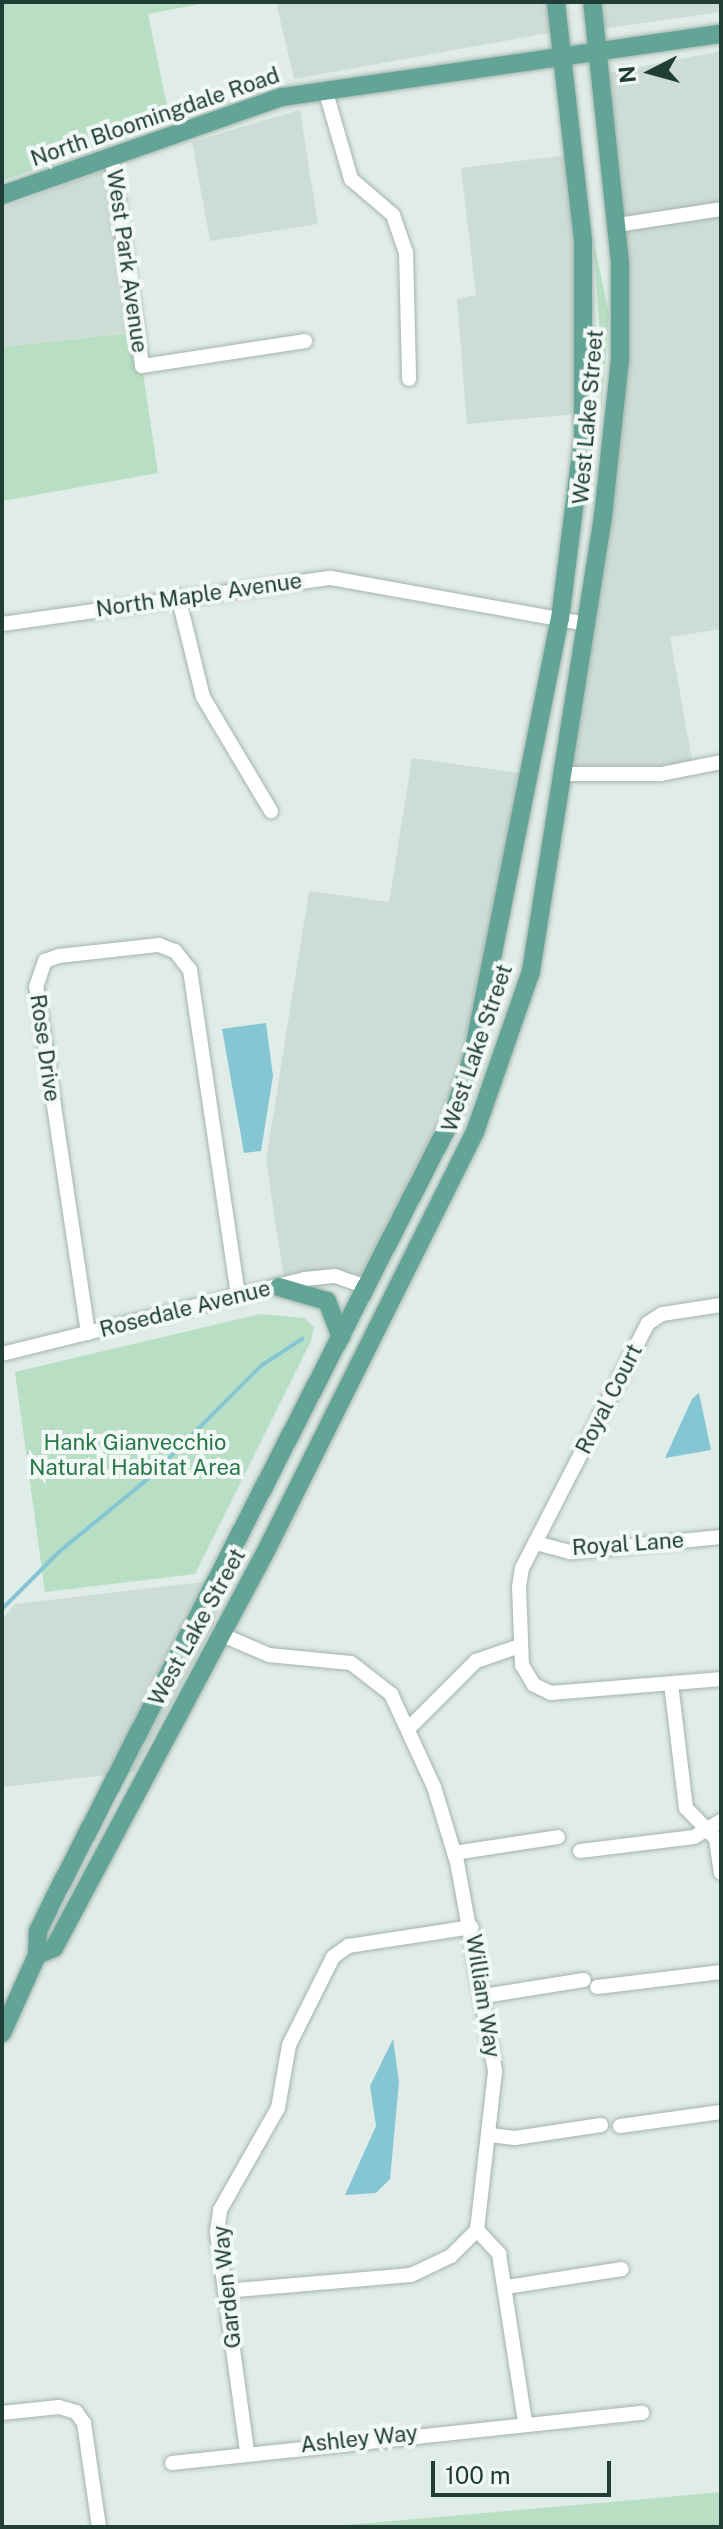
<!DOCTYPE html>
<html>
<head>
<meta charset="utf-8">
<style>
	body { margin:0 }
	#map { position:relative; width:723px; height:2529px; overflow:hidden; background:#e0ece7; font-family:"Public Sans",sans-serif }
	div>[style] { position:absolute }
	.built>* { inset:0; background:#cedcd6 }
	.green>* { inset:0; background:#b8dfc3 }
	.water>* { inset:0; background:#85c6d5 }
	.stream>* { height:4px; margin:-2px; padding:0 2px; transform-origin:2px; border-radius:2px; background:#85c6d5 }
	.roads { filter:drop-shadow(0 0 2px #a3b4ae) drop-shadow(0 0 2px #a3b4ae) }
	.minor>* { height:14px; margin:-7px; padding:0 7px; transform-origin:7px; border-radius:7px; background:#fff }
	.major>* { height:18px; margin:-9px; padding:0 9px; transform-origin:9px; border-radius:9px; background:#62a495 }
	span { translate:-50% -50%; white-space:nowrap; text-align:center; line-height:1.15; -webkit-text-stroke:8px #f1f8f5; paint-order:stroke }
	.street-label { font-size:22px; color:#203e36 }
	.park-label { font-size:22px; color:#287748 }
	.frame { position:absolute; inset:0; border:4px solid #203e36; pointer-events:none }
	.north { position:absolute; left:611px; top:32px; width:80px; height:80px; -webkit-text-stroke:6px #f1f8f5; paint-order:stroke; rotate:264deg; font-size:22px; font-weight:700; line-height:32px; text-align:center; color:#203e36 }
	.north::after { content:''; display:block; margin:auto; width:28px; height:36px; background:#203e36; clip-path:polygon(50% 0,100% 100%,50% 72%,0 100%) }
	.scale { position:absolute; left:431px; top:2461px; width:180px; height:36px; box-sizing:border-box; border:4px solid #203e36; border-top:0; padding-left:10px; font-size:24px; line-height:28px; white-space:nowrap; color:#203e36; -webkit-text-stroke:6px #f1f8f5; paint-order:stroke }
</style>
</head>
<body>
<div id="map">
	<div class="built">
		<div style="clip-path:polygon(276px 2px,551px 2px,554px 32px,294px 79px)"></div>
		<div style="clip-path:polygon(590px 2px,721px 2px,721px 12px,594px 30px)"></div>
		<div style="clip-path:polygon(721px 51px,721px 208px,612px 221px,599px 75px)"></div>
		<div style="clip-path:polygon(300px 110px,318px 224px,210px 241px,192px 142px)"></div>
		<div style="clip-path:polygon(568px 155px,584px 332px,577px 414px,467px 424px,457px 299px,476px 295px,461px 168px)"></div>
		<div style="clip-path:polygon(118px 165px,141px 331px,2px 347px,2px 208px)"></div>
		<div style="clip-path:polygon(721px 213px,721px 629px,670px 637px,693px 765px,660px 772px,565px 771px,608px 509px,614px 226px)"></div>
		<div style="clip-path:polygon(412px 758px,526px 774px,456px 1092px,366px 1283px,284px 1280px,266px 1160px,309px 891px,389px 902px)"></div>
		<div style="clip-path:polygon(228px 1579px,213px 1627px,134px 1772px,2px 1787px,2px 1620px,15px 1604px)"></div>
	</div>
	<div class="green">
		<div style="clip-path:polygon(2px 2px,211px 2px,148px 14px,170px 120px,2px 181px)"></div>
		<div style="clip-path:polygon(593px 238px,609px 314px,601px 414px,601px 351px)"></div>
		<div style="clip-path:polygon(137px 332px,158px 473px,2px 501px,2px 347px)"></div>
		<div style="clip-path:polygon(260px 1314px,304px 1318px,314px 1327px,311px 1341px,195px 1574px,45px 1592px,15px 1372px)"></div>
		<div style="clip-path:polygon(721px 2492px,721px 2527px,323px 2527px,656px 2498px)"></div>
	</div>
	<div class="water">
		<div style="clip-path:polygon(266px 1023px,273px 1076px,261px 1151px,244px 1153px,222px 1029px)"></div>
		<div style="clip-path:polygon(699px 1393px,711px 1450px,665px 1458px,692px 1399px)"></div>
		<div style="clip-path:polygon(393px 2039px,399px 2082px,390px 2179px,376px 2193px,345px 2195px,376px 2126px,370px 2086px)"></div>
	</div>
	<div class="stream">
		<div style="left:2px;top:1609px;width:82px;rotate:-45deg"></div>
		<div style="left:60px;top:1551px;width:115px;rotate:-39.4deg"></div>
		<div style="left:149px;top:1478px;width:160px;rotate:-45deg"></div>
		<div style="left:262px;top:1365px;width:48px;rotate:-33deg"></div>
	</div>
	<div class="roads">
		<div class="minor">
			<div style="left:325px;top:89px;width:94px;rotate:73.9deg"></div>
			<div style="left:351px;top:179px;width:55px;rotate:40.6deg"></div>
			<div style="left:393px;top:215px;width:39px;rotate:71deg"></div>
			<div style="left:406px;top:252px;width:127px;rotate:88.6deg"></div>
			<div style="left:111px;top:155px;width:213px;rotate:81.6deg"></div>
			<div style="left:142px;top:366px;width:165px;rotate:-8.7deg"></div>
			<div style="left:617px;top:225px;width:105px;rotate:-8.7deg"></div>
			<div style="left:178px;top:596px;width:104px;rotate:76.1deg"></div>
			<div style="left:203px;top:697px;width:133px;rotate:59.2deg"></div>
			<div style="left:2px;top:624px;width:332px;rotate:-8deg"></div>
			<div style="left:331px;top:578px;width:259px;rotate:10.2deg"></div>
			<div style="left:561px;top:774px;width:100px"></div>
			<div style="left:661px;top:774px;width:61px;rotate:-11.3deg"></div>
			<div style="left:721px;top:1305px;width:60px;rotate:171.3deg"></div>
			<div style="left:662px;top:1314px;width:17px;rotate:147deg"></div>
			<div style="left:648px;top:1323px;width:276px;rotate:117.2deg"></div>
			<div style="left:522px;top:1568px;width:19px;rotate:99deg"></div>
			<div style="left:519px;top:1587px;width:78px;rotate:87.8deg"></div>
			<div style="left:522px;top:1665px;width:23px;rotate:59deg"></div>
			<div style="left:534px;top:1685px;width:19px;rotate:25deg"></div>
			<div style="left:551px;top:1693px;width:171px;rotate:-4.7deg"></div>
			<div style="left:88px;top:1333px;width:350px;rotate:-98.5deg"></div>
			<div style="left:36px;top:987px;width:28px;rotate:-71deg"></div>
			<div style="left:45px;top:961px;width:15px;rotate:-20deg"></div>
			<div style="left:59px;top:956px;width:101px;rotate:-6.3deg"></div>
			<div style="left:159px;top:945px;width:17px;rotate:21deg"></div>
			<div style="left:175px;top:951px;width:24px;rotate:52deg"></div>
			<div style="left:190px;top:970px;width:331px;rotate:81.6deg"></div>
			<div style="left:2px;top:1354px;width:312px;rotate:-13.9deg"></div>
			<div style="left:305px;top:1279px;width:30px;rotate:-6deg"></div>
			<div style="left:335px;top:1276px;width:34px;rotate:19deg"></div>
			<div style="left:536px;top:1543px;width:35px;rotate:15deg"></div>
			<div style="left:570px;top:1552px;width:152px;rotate:-5.7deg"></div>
			<div style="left:220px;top:1634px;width:53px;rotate:23.2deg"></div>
			<div style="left:269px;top:1655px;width:82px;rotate:5.6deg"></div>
			<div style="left:351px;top:1663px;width:51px;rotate:37.8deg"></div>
			<div style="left:391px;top:1694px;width:102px;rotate:65.2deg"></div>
			<div style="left:434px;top:1787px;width:78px;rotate:73deg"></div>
			<div style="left:457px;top:1862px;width:213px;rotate:79.7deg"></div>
			<div style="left:495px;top:2072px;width:159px;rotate:96.5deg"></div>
			<div style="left:477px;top:2230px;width:37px;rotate:135deg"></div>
			<div style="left:451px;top:2256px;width:44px;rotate:154.6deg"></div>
			<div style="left:411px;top:2275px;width:187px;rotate:175.1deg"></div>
			<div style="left:671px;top:1684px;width:125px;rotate:83.1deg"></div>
			<div style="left:686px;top:1808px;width:43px;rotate:45.9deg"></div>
			<div style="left:716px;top:1839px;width:34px;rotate:82deg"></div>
			<div style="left:408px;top:1729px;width:96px;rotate:-45deg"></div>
			<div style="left:476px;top:1661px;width:46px;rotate:-18.8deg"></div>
			<div style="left:580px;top:1851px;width:115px;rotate:-7deg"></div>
			<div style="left:694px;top:1837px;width:31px;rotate:-31deg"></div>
			<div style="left:454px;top:1853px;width:105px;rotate:-8.7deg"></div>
			<div style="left:597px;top:1987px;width:125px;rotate:-6.9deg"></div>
			<div style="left:484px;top:1996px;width:101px;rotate:-9.1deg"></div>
			<div style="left:620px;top:2126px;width:102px;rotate:-7.9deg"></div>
			<div style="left:490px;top:2135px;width:25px;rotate:7deg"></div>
			<div style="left:515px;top:2138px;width:87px;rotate:-8.6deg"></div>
			<div style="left:477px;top:2230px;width:33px;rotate:47deg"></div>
			<div style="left:499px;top:2254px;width:170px;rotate:81.2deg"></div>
			<div style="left:506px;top:2287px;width:117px;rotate:-8.8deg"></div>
			<div style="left:2px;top:2413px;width:57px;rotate:-6deg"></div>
			<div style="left:59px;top:2407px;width:18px;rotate:16deg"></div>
			<div style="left:76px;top:2412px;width:14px;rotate:54deg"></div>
			<div style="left:84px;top:2423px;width:105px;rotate:81.8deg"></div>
			<div style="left:247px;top:2451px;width:221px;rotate:-97.8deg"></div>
			<div style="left:217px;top:2232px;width:22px;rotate:-82deg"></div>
			<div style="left:220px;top:2210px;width:117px;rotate:-60.4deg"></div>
			<div style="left:278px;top:2108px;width:64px;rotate:-80.1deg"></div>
			<div style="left:289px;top:2045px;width:98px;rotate:-63.4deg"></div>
			<div style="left:333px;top:1957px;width:19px;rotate:-36deg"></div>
			<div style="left:348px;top:1946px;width:125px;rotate:-8.7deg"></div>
			<div style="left:172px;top:2463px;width:473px;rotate:-6.1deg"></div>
		</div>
		<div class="major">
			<div style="left:2px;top:195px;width:297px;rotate:-19.3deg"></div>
			<div style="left:282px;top:97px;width:443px;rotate:-8.2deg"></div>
			<div style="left:279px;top:1287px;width:50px;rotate:16.3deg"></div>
			<div style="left:327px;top:1301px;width:39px;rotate:69deg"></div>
			<div style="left:37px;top:1955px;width:18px;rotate:-22deg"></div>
			<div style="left:54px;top:1948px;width:450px;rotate:-61.9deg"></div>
			<div style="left:266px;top:1551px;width:468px;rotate:-63.5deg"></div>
			<div style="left:475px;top:1132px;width:170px;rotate:-70.8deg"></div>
			<div style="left:531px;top:971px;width:461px;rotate:-81deg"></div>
			<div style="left:603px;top:516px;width:157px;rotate:-83.8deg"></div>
			<div style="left:620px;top:360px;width:98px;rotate:-90deg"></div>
			<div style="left:620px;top:262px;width:262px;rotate:-96.1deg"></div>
			<div style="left:2px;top:2033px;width:85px;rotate:-65.8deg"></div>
			<div style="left:37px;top:1955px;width:24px;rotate:-88deg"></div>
			<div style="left:38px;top:1931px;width:28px;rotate:-64deg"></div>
			<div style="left:50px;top:1906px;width:882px;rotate:-62.97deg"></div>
			<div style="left:451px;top:1120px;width:65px;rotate:-71.3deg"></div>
			<div style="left:472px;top:1058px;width:448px;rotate:-78.7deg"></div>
			<div style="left:560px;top:619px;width:184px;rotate:-82.8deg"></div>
			<div style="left:583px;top:436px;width:196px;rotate:-90deg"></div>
			<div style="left:583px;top:240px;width:240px;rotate:-96.5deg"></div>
		</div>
	</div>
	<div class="street-label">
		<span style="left:155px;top:117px;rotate:-19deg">North Bloomingdale Road</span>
		<span style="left:127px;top:261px;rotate:82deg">West Park Avenue</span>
		<span style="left:588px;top:417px;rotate:-85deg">West Lake Street</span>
		<span style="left:199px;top:595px;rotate:-8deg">North Maple Avenue</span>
		<span style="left:45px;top:1048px;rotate:82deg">Rose Drive</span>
		<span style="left:477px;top:1048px;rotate:-71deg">West Lake Street</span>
		<span style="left:185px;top:1309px;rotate:-14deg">Rosedale Avenue</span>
		<span style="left:609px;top:1399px;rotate:-63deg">Royal Court</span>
		<span style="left:628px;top:1544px;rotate:-4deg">Royal Lane</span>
		<span style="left:197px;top:1627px;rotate:-61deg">West Lake Street</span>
		<span style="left:483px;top:1996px;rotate:81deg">William Way</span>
		<span style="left:227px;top:2287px;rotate:-96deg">Garden Way</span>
		<span style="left:359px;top:2439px;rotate:-6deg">Ashley Way</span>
	</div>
	<div class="park-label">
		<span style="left:135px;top:1455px">Hank Gianvecchio<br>Natural Habitat Area</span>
	</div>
	<div class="frame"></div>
	<div class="north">N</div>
	<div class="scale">100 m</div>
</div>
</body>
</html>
